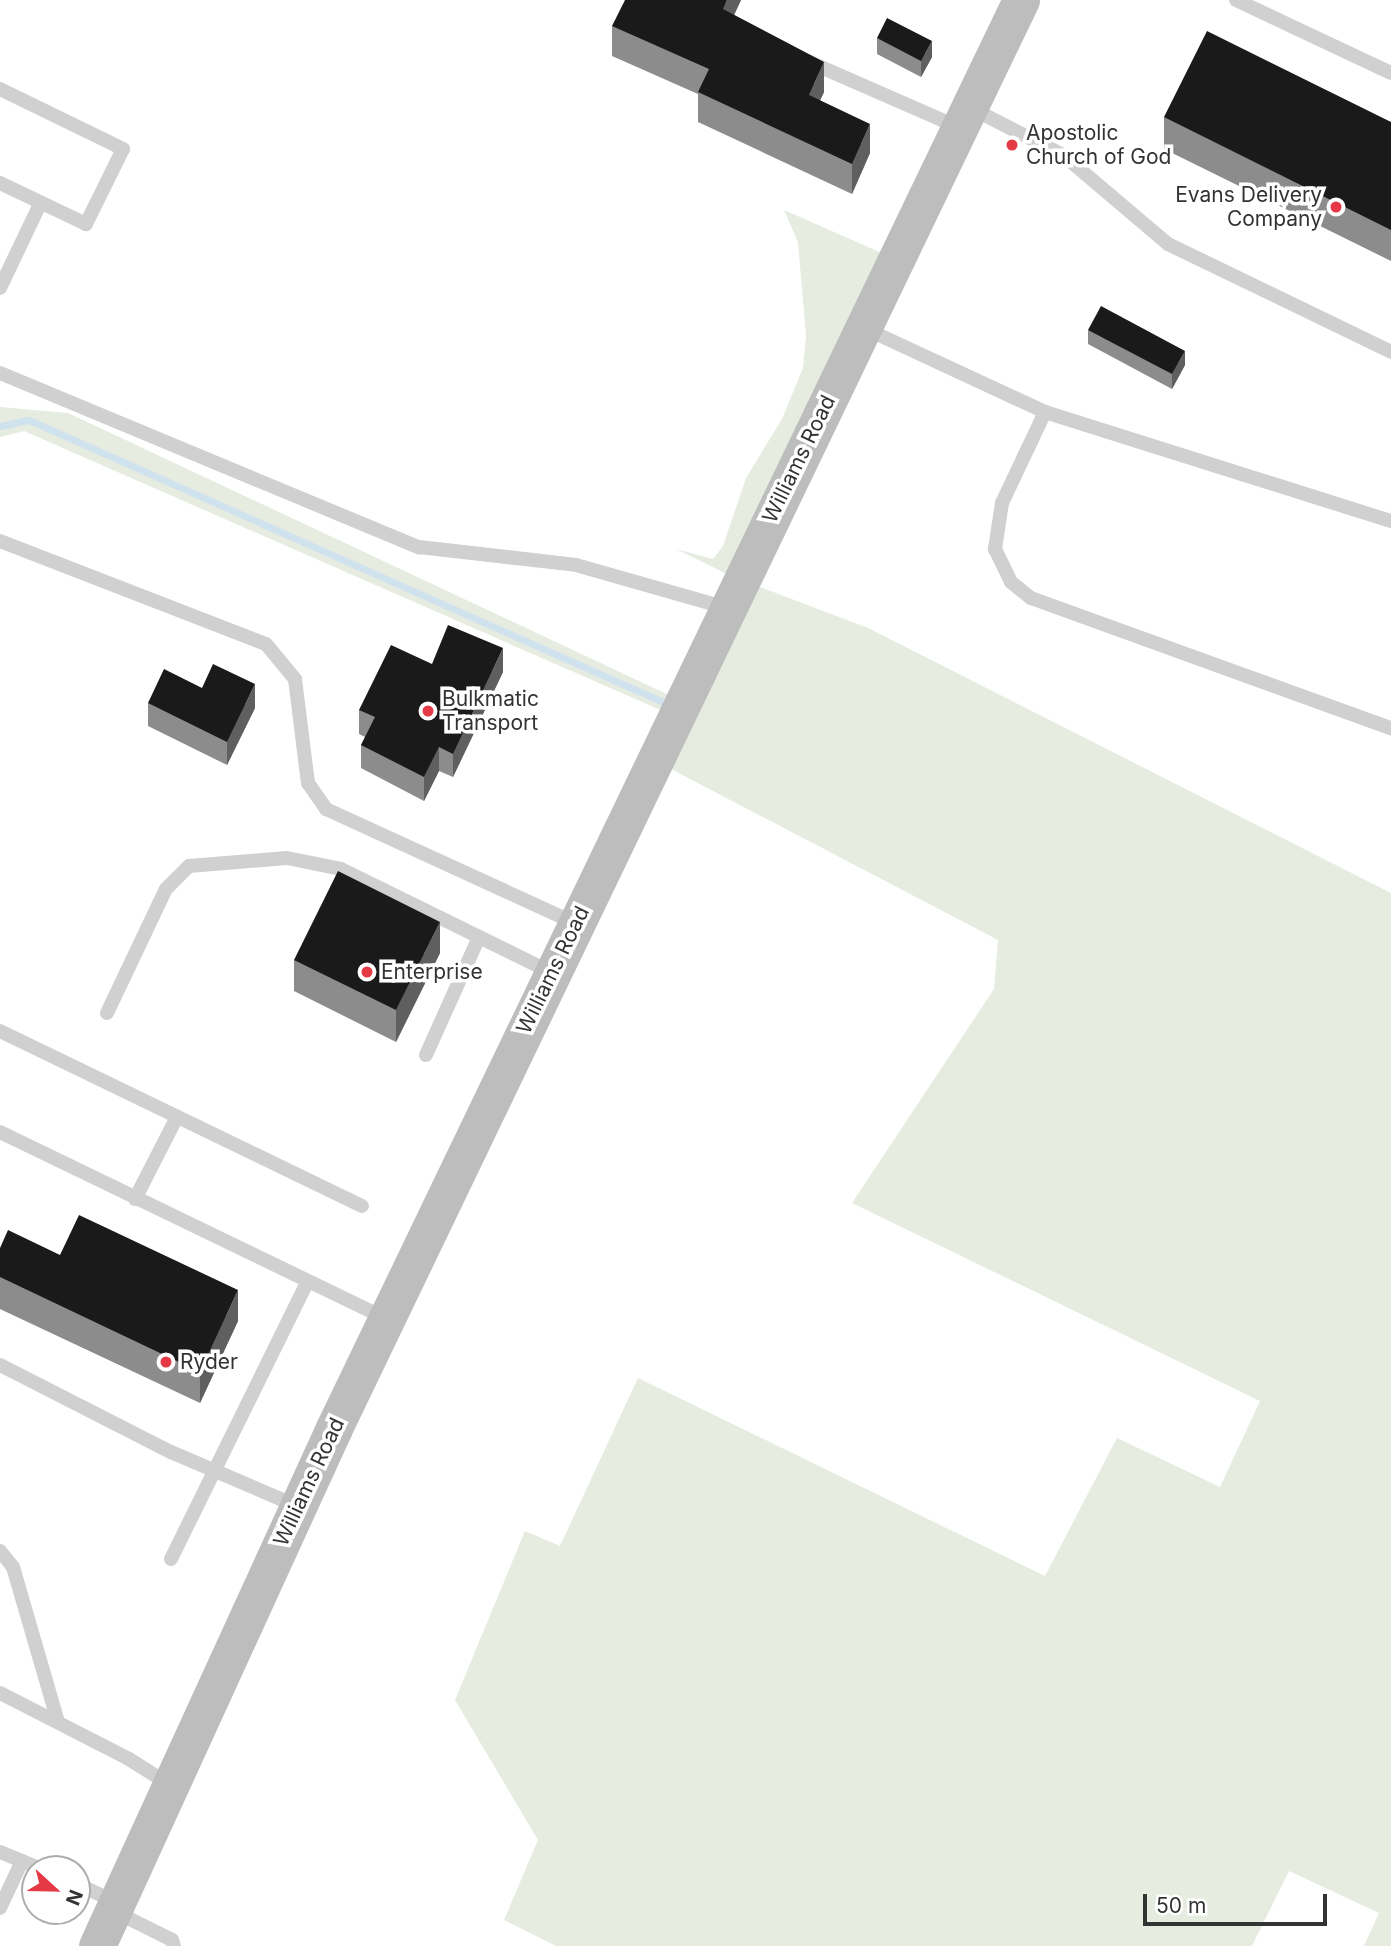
<!DOCTYPE html>
<html>
<head>
<meta charset="utf-8">
<style>
	body { margin:0 }
	#map { position:relative; width:1391px; height:1946px; overflow:hidden; background:#fff; font-family:Inter,sans-serif }
	div>[style] { position:absolute }
	.green>* { inset:0; background:#e6ecdf }
	.stream>* { height:7px; margin:-3.5px; padding:0 3.5px; transform-origin:3.5px; border-radius:3.5px; background:#cfe2ee }
	.lane>* { height:14px; margin:-7px; padding:0 7px; transform-origin:7px; border-radius:7px; background:#d0d0d0 }
	.secondary>* { height:37px; margin:-18.5px; padding:0 18.5px; transform-origin:18.5px; border-radius:18.5px; background:#bdbdbd }
	.wall>* { inset:0; background:#8c8c8c }
	.shaded-wall>* { inset:0; background:#5f5f5f }
	.building>* { inset:0; background:#1a1a1a }
	.dots>* { width:19px; height:19px; translate:-50% -50%; box-sizing:border-box; border:4px solid #fff; border-radius:50% }
	span { translate:-50% -50%; white-space:nowrap; text-align:center; line-height:1.15; -webkit-text-stroke:7px #fff; paint-order:stroke }
	.poi-label { font-size:21px; color:#333 }
	.left { translate:0 -50%; text-align:left }
	.right { translate:-100% -50%; text-align:right }
	.street-label { font-size:21px; color:#333 }
	.north { position:absolute; left:21px; top:1855px; width:70px; height:70px; box-sizing:border-box; background:#fff; border:2px solid #adadad; border-radius:50%; rotate:112deg; font-size:19px; font-weight:700; line-height:28px; text-align:center; color:#333 }
	.north::after { content:''; display:block; margin:auto; width:24px; height:32px; background:#e63946; clip-path:polygon(50% 0,100% 100%,50% 72%,0 100%) }
	.scale { position:absolute; left:1143px; top:1894px; width:184px; height:32px; box-sizing:border-box; border:4px solid #333; border-top:0; padding-left:9px; font-size:21px; line-height:24px; white-space:nowrap; color:#333; -webkit-text-stroke:5px #fff; paint-order:stroke }
</style>
</head>
<body>
<div id="map">
	<div class="green">
		<div style="clip-path:polygon(784px 210px,884px 254px,731px 576px,676px 549px,713px 559px,723px 546px,746px 478px,782px 419px,803px 368px,806px 336px,798px 242px)"></div>
		<div style="clip-path:polygon(0 407px,68px 413px,671px 696px,665px 712px,24px 431px,0 437px)"></div>
		<div style="clip-path:polygon(755px 585px,868px 628px,1391px 893px,1391px 1946px,1364px 1946px,1379px 1913px,1289px 1871px,1252px 1946px,556px 1946px,504px 1920px,538px 1840px,455px 1700px,525px 1531px,560px 1546px,638px 1378px,1045px 1576px,1117px 1438px,1220px 1487px,1260px 1401px,852px 1203px,994px 989px,998px 940px,671px 769px)"></div>
	</div>
	<div class="stream">
		<div style="left:0;top:426px;width:30px;rotate:-12deg"></div>
		<div style="left:29px;top:420px;width:694px;rotate:23.98deg"></div>
	</div>
	<div class="lane">
		<div style="left:1236px;top:0;width:171px;rotate:25.2deg"></div>
		<div style="left:807px;top:61px;width:165px;rotate:23.6deg"></div>
		<div style="left:0;top:89px;width:137px;rotate:26deg"></div>
		<div style="left:123px;top:149px;width:84px;rotate:116.3deg"></div>
		<div style="left:86px;top:224px;width:95px;rotate:-154.5deg"></div>
		<div style="left:971px;top:108px;width:103px;rotate:27.1deg"></div>
		<div style="left:1063px;top:155px;width:138px;rotate:40.3deg"></div>
		<div style="left:1168px;top:244px;width:248px;rotate:25.8deg"></div>
		<div style="left:0;top:288px;width:93px;rotate:-64.5deg"></div>
		<div style="left:864px;top:328px;width:200px;rotate:24.9deg"></div>
		<div style="left:1045px;top:412px;width:363px;rotate:17.5deg"></div>
		<div style="left:0;top:373px;width:454px;rotate:22.6deg"></div>
		<div style="left:419px;top:547px;width:158px;rotate:6.5deg"></div>
		<div style="left:576px;top:565px;width:157px;rotate:15.9deg"></div>
		<div style="left:1045px;top:412px;width:101px;rotate:115.3deg"></div>
		<div style="left:1002px;top:503px;width:47px;rotate:98.7deg"></div>
		<div style="left:995px;top:549px;width:37px;rotate:64deg"></div>
		<div style="left:1011px;top:582px;width:26px;rotate:39deg"></div>
		<div style="left:1031px;top:598px;width:383px;rotate:19.9deg"></div>
		<div style="left:0;top:541px;width:285px;rotate:21.2deg"></div>
		<div style="left:266px;top:644px;width:45px;rotate:50.4deg"></div>
		<div style="left:295px;top:679px;width:105px;rotate:82.9deg"></div>
		<div style="left:308px;top:783px;width:32px;rotate:55deg"></div>
		<div style="left:326px;top:809px;width:274px;rotate:24.6deg"></div>
		<div style="left:107px;top:1013px;width:137px;rotate:-64.6deg"></div>
		<div style="left:166px;top:889px;width:33px;rotate:-45deg"></div>
		<div style="left:189px;top:866px;width:98px;rotate:-4.7deg"></div>
		<div style="left:287px;top:858px;width:55px;rotate:11.5deg"></div>
		<div style="left:341px;top:869px;width:235px;rotate:26.2deg"></div>
		<div style="left:0;top:1031px;width:402px;rotate:25.8deg"></div>
		<div style="left:426px;top:1055px;width:129px;rotate:-65.8deg"></div>
		<div style="left:0;top:1132px;width:428px;rotate:25.8deg"></div>
		<div style="left:135px;top:1199px;width:92px;rotate:-62.9deg"></div>
		<div style="left:0;top:1365px;width:192px;rotate:27deg"></div>
		<div style="left:171px;top:1452px;width:137px;rotate:23.2deg"></div>
		<div style="left:0;top:1551px;width:21px;rotate:51deg"></div>
		<div style="left:13px;top:1567px;width:161px;rotate:73.8deg"></div>
		<div style="left:171px;top:1559px;width:308px;rotate:-63.8deg"></div>
		<div style="left:0;top:1693px;width:145px;rotate:27.1deg"></div>
		<div style="left:129px;top:1759px;width:49px;rotate:32.4deg"></div>
		<div style="left:0;top:1852px;width:44px;rotate:22.5deg"></div>
		<div style="left:77px;top:1884px;width:43px;rotate:24.8deg"></div>
		<div style="left:0;top:1908px;width:52px;rotate:-64.9deg"></div>
		<div style="left:114px;top:1911px;width:65px;rotate:26.6deg"></div>
		<div style="left:172px;top:1940px;width:6px;rotate:72deg"></div>
	</div>
	<div class="secondary">
		<div style="left:97px;top:1946px;width:570px;rotate:-65.41deg"></div>
		<div style="left:334px;top:1428px;width:1585px;rotate:-64.31deg"></div>
	</div>
	<div class="wall">
		<div style="clip-path:polygon(741px 0,734px 15px,824px 92px,820px 100px,870px 153px,852px 194px,698px 122px,698px 94px,612px 56px,612px 26px)"></div>
		<div style="clip-path:polygon(877px 38px,932px 57px,921px 77px,877px 54px)"></div>
		<div style="clip-path:polygon(1164px 117px,1391px 122px,1391px 261px,1164px 149px)"></div>
		<div style="clip-path:polygon(1088px 330px,1185px 365px,1172px 389px,1088px 344px)"></div>
		<div style="clip-path:polygon(432px 664px,503px 672px,453px 777px,439px 771px,424px 801px,361px 768px,361px 745px,365px 737px,359px 734px,359px 710px)"></div>
		<div style="clip-path:polygon(202px 688px,255px 708px,227px 765px,148px 726px,148px 703px)"></div>
		<div style="clip-path:polygon(440px 953px,396px 1042px,294px 991px,294px 960px)"></div>
		<div style="clip-path:polygon(0 1248px,60px 1255px,238px 1321px,200px 1403px,0 1309px)"></div>
	</div>
	<div class="shaded-wall">
		<div style="clip-path:polygon(727px 0,741px 0,723px 39px,723px 9px)"></div>
		<div style="clip-path:polygon(932px 41px,932px 57px,921px 77px,921px 61px)"></div>
		<div style="clip-path:polygon(824px 62px,824px 92px,809px 124px,809px 95px)"></div>
		<div style="clip-path:polygon(870px 124px,870px 153px,852px 194px,852px 164px)"></div>
		<div style="clip-path:polygon(1185px 351px,1185px 365px,1172px 389px,1172px 374px)"></div>
		<div style="clip-path:polygon(503px 648px,503px 672px,453px 777px,453px 754px)"></div>
		<div style="clip-path:polygon(255px 684px,255px 708px,227px 765px,227px 742px)"></div>
		<div style="clip-path:polygon(439px 747px,439px 771px,424px 801px,424px 777px)"></div>
		<div style="clip-path:polygon(440px 922px,440px 953px,396px 1042px,396px 1010px)"></div>
		<div style="clip-path:polygon(238px 1290px,238px 1321px,200px 1403px,200px 1372px)"></div>
	</div>
	<div class="building">
		<div style="clip-path:polygon(625px 0,727px 0,723px 9px,824px 62px,809px 95px,870px 124px,852px 164px,698px 92px,709px 69px,612px 26px)"></div>
		<div style="clip-path:polygon(887px 18px,932px 41px,921px 61px,877px 38px)"></div>
		<div style="clip-path:polygon(1207px 31px,1391px 122px,1391px 230px,1164px 117px)"></div>
		<div style="clip-path:polygon(1101px 306px,1185px 351px,1172px 374px,1088px 330px)"></div>
		<div style="clip-path:polygon(448px 625px,503px 648px,453px 754px,439px 747px,424px 777px,361px 745px,375px 717px,359px 710px,391px 645px,432px 664px)"></div>
		<div style="clip-path:polygon(213px 664px,255px 684px,227px 742px,148px 703px,164px 669px,202px 688px)"></div>
		<div style="clip-path:polygon(338px 871px,440px 922px,396px 1010px,294px 960px)"></div>
		<div style="clip-path:polygon(79px 1215px,238px 1290px,200px 1372px,0 1277px,0 1248px,8px 1230px,60px 1255px)"></div>
	</div>
	<div class="dots">
		<div style="left:1012px;top:145px;background:#e63946"></div>
		<div style="left:1336px;top:207px;background:#e63946"></div>
		<div style="left:428px;top:711px;background:#e63946"></div>
		<div style="left:367px;top:972px;background:#e63946"></div>
		<div style="left:166px;top:1362px;background:#e63946"></div>
	</div>
	<div class="poi-label">
		<span class="left" style="left:1026px;top:145px">Apostolic<br>Church of God</span>
		<span class="right" style="left:1322px;top:207px">Evans Delivery<br>Company</span>
		<span class="left" style="left:442px;top:711px">Bulkmatic<br>Transport</span>
		<span class="left" style="left:381px;top:972px">Enterprise</span>
		<span class="left" style="left:180px;top:1362px">Ryder</span>
	</div>
	<div class="street-label">
		<span style="left:799px;top:459px;rotate:-64deg">Williams Road</span>
		<span style="left:553px;top:970px;rotate:-64deg">Williams Road</span>
		<span style="left:309px;top:1482px;rotate:-65deg">Williams Road</span>
	</div>
	<div class="north">N</div>
	<div class="scale">50 m</div>
</div>
</body>
</html>
